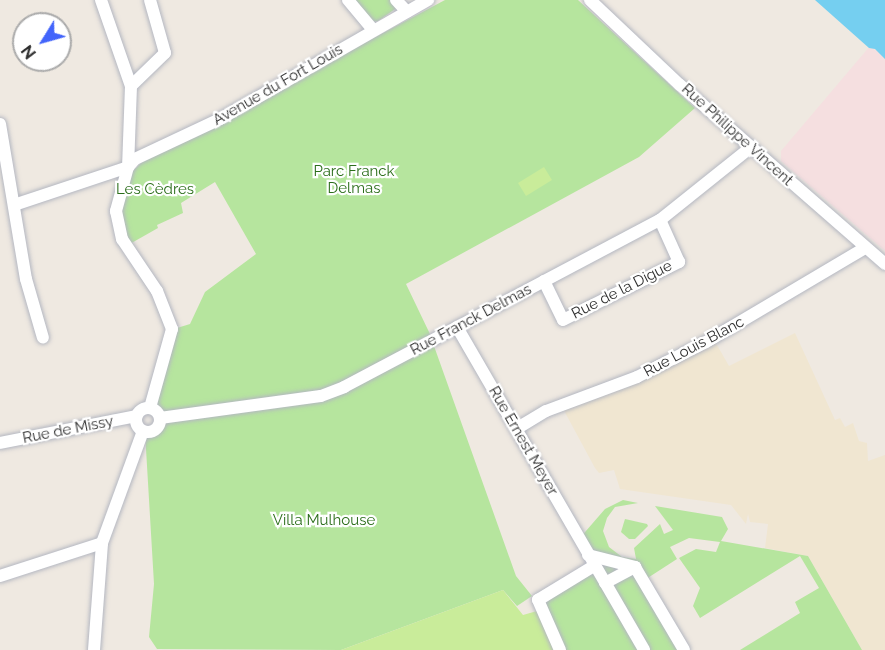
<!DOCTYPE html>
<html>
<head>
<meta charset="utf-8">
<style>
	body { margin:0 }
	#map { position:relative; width:885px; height:650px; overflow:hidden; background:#efe9e1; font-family:Raleway,sans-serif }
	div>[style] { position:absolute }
	.education>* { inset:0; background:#f0e6d1 }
	.medical>* { inset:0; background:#f5dfe0 }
	.green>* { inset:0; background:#b6e59e }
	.pitch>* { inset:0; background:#c9ec9a }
	.water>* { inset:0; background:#75cff0 }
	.roads { filter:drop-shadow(0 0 2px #b4b7c1) drop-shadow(0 0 2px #b4b7c1) }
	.minor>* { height:12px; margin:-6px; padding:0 6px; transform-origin:6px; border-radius:6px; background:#fff }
	.minor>.ring { margin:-6px; padding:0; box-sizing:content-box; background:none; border:12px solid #fff; border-radius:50% }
	span { translate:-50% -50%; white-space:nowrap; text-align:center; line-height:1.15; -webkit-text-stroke:4.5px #fff; paint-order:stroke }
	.street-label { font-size:15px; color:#2e2e2e }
	.park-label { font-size:15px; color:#2c6e1b }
	.north { position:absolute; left:12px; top:12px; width:60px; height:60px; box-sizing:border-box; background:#fff; border:2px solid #ababab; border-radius:50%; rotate:233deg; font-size:16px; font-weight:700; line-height:24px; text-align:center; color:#2e2e2e }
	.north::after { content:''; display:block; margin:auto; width:21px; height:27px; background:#4264fb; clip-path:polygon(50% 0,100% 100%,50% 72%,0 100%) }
</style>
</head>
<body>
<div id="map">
	<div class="education">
		<div style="clip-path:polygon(795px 333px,835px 420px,840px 418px,845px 427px,853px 423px,859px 441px,867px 443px,868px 461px,885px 455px,885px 650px,862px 650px,808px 556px,765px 548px,768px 524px,750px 522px,748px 514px,746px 524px,731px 505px,620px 489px,614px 470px,599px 473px,595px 468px,561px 405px,713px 338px,729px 366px)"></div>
	</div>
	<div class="medical">
		<div style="clip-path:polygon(870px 46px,885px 57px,885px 251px,781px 161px,781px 151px)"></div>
	</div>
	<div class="green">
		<div style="clip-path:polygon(351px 0,391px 0,398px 7px,378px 21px,370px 22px)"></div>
		<div style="clip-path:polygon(445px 0,578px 0,695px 108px,639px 157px,406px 284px,429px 332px,516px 576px,532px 596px,517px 606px,503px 590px,341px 650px,157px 649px,149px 637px,154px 584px,145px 432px,158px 426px,159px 415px,154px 409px,177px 328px,190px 324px,205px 292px,256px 254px,215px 182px,181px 203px,183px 213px,157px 225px,158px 228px,128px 245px,120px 216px,131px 173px,143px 161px)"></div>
		<div style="clip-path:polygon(623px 500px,638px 503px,615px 507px,607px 518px,603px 531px,609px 547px,622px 557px,636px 559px,634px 548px,660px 524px,664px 534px,673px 530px,655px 506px,722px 517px,728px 529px,721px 541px,808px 556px,862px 650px,740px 650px,800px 613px,795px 602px,819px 588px,800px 556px,700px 618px,693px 606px,700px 588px,679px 558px,696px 549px,716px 552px,720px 542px,689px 538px,670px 547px,677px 559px,643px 581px,684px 650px,560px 650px,538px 600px,594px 566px,579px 539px,605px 509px)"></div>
		<div style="clip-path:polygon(625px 519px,647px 524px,648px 526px,635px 539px,629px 539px,621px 532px)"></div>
	</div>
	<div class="pitch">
		<div style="clip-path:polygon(544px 167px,552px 180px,526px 196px,518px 183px)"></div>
		<div style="clip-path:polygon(503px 590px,523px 615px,537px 611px,554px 650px,341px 650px)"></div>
	</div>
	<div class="water">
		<div style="clip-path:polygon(815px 0,885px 0,885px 59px,875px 49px,869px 48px)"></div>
	</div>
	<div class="roads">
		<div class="minor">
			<div style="left:101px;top:0;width:91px;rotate:70.8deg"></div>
			<div style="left:150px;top:0;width:55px;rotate:74.2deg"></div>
			<div style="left:165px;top:53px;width:47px;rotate:135.9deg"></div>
			<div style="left:131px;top:86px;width:81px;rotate:92.1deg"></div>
			<div style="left:128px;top:167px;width:46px;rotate:105.3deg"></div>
			<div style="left:116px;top:211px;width:29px;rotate:78deg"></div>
			<div style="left:122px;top:239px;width:63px;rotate:56.1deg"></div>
			<div style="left:157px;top:291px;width:41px;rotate:68.5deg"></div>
			<div style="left:172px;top:329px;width:82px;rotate:105.6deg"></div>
			<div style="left:348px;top:0;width:39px;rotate:50deg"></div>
			<div style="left:396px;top:0;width:16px;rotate:47deg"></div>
			<div style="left:590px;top:0;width:124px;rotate:43.4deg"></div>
			<div style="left:680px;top:85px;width:272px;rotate:41.1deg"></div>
			<div style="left:0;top:124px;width:157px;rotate:80.5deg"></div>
			<div style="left:26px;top:279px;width:61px;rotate:73.9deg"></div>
			<div style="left:14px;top:205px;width:120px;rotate:-18.4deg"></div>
			<div style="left:128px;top:167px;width:11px;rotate:-49deg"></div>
			<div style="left:135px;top:159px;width:94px;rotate:-25.2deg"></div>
			<div style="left:220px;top:119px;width:240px;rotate:-29.8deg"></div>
			<div style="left:544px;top:281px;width:43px;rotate:64deg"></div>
			<div style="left:563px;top:320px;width:130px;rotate:-26.6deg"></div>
			<div style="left:679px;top:262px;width:46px;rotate:-114.3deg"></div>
			<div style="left:457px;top:327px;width:373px;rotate:59.9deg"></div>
			<div class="ring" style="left:136px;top:408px;width:12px;height:12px"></div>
			<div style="left:160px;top:418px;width:162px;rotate:-7.8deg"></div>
			<div style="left:321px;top:396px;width:25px;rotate:-21deg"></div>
			<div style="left:344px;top:387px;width:357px;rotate:-27.9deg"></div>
			<div style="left:660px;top:220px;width:117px;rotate:-38.7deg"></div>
			<div style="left:516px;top:429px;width:35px;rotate:-31deg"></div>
			<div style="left:546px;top:411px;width:97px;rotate:-20.5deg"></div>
			<div style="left:637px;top:377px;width:77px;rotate:-26.9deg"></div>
			<div style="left:706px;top:342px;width:185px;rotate:-30.6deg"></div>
			<div style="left:0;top:443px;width:139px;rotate:-11.2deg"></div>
			<div style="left:588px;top:555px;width:49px;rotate:14.3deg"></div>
			<div style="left:635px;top:567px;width:96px;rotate:59.4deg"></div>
			<div style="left:0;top:576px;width:107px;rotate:-17.9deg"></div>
			<div style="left:605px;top:583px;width:34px;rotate:-28deg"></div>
			<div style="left:94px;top:650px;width:107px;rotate:-85.7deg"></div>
			<div style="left:102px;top:543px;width:119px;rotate:-69.9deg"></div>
			<div style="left:560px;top:650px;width:55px;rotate:-113.7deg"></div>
			<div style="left:538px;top:600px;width:66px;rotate:-31.3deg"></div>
		</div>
	</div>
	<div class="street-label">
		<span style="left:278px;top:85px;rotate:-30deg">Avenue du Fort Louis</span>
		<span style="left:737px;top:135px;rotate:42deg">Rue Philippe Vincent</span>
		<span style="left:622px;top:290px;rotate:-27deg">Rue de la Digue</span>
		<span style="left:471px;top:320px;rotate:-28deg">Rue Franck Delmas</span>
		<span style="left:694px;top:347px;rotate:-28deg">Rue Louis Blanc</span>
		<span style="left:68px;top:430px;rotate:-11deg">Rue de Missy</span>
		<span style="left:523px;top:441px;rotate:60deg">Rue Ernest Meyer</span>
	</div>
	<div class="park-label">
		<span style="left:354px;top:180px">Parc Franck<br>Delmas</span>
		<span style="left:155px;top:190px">Les Cèdres</span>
		<span style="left:324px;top:521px">Villa Mulhouse</span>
	</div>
	<div class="north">N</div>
</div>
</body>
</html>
